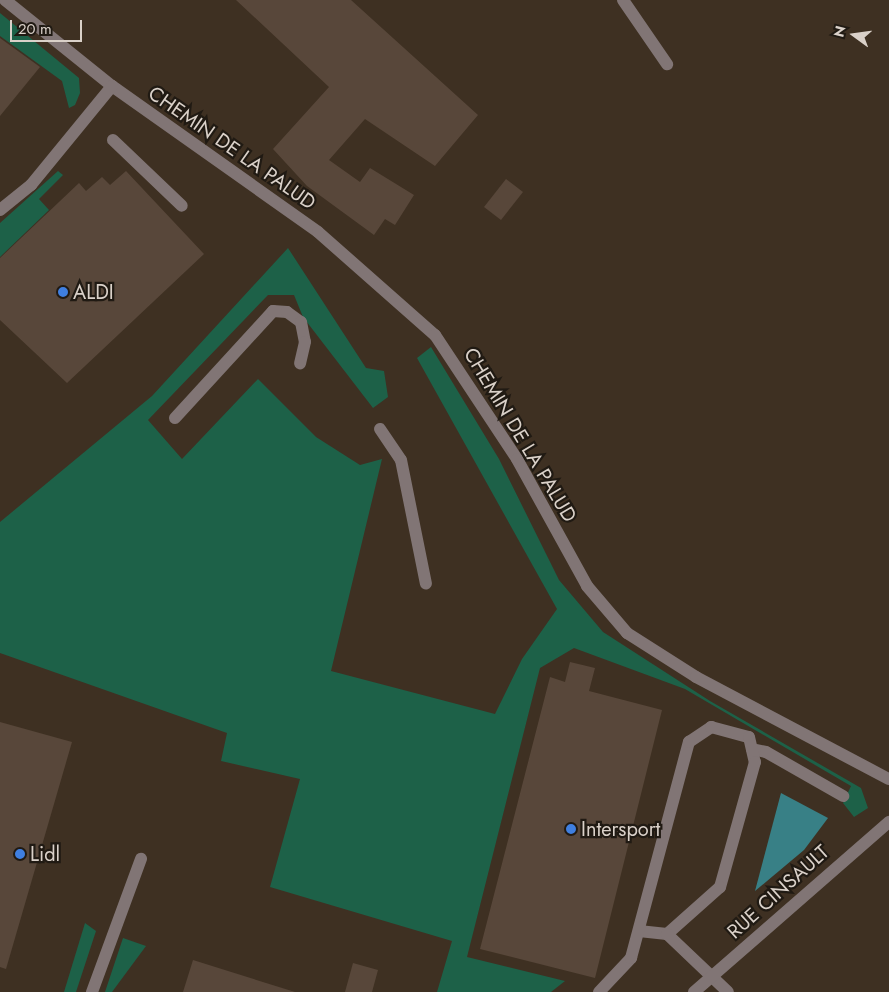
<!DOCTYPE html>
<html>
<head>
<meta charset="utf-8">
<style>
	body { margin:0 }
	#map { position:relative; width:889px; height:992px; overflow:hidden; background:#3e3022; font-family:Jost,sans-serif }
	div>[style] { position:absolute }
	.green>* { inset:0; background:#1d6148 }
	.water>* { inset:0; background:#388086 }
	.building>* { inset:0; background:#58473a }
	.minor>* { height:12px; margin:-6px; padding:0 6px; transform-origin:6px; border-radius:6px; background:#817575 }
	.dots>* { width:14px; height:14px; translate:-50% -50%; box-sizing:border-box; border:2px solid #201a13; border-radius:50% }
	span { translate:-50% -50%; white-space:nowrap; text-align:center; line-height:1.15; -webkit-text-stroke:4.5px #201a13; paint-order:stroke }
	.street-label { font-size:20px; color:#dad1c9 }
	.poi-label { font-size:20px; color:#dad1c9 }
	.left { translate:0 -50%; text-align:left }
	.north { position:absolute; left:829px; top:10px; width:50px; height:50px; -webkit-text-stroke:4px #201a13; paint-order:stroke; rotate:284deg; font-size:14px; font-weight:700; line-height:20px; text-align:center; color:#dad1c9 }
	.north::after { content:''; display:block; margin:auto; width:18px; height:22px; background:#dad1c9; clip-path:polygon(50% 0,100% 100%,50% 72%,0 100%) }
	.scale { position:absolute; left:10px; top:20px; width:72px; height:22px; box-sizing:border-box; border:2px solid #dad1c9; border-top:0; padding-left:6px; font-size:15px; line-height:18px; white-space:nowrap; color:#dad1c9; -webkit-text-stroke:4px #201a13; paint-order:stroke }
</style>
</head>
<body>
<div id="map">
	<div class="green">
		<div style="clip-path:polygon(0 13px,79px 78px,80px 93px,75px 105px,69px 108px,62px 81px,0 36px)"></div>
		<div style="clip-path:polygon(58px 171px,63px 175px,39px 199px,49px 210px,0 257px,0 223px)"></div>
		<div style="clip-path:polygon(288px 248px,366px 368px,384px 371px,388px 397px,373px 408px,303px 317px,294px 295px,268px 295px,148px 420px,182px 459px,258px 379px,316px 437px,360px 465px,382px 459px,331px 671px,495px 714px,522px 659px,557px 609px,417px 358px,431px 347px,499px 459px,559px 580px,603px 632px,710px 701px,861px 788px,868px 808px,854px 817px,843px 803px,851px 786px,685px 689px,574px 648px,540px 668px,467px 957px,565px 981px,551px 992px,437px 992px,452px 941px,270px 887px,300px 779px,221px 761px,227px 733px,0 653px,0 522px,152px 396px)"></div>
		<div style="clip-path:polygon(85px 923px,96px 931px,76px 992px,64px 992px)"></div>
		<div style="clip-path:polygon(123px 938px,146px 946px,112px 992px,105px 992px)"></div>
	</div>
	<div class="water">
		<div style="clip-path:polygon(781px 793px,828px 818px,804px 850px,755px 891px)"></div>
	</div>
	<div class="building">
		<div style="clip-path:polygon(236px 0,351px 0,478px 115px,435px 166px,365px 119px,329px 160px,360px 182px,370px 168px,414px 195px,395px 225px,385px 219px,374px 235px,307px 186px,273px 149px,329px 87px)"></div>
		<div style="clip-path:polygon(0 38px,40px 67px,0 116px)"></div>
		<div style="clip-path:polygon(126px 171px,204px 254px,67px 383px,0 320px,0 258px,79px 183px,86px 191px,102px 177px,110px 185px)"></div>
		<div style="clip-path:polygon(506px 179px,523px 192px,501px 220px,484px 207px)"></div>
		<div style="clip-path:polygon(570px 662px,595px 668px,589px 691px,662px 710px,595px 978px,480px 949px,550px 677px,565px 682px)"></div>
		<div style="clip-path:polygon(0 722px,72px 742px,6px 969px,0 967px)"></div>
		<div style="clip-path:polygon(193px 960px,295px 992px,183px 992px)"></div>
		<div style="clip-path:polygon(353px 963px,378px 970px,372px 992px,345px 992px)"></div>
	</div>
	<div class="minor">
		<div style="left:5px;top:0;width:137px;rotate:38.8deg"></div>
		<div style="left:112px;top:86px;width:252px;rotate:35.3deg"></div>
		<div style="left:318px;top:232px;width:156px;rotate:41.4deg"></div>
		<div style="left:435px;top:335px;width:149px;rotate:56.5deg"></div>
		<div style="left:517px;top:459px;width:145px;rotate:61.1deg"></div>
		<div style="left:587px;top:586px;width:62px;rotate:49.6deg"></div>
		<div style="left:627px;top:633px;width:82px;rotate:32.5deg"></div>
		<div style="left:696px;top:677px;width:218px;rotate:27.9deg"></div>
		<div style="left:623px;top:0;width:78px;rotate:55.5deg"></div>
		<div style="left:113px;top:140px;width:95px;rotate:43.7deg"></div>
		<div style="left:0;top:210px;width:40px;rotate:-39deg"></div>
		<div style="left:31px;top:185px;width:128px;rotate:-50.7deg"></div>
		<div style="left:175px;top:418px;width:145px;rotate:-47.5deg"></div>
		<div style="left:273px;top:311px;width:14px;rotate:4deg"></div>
		<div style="left:287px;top:312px;width:17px;rotate:36deg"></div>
		<div style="left:301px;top:322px;width:20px;rotate:79deg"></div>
		<div style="left:305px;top:342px;width:22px;rotate:103deg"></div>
		<div style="left:380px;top:429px;width:37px;rotate:56deg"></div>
		<div style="left:401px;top:460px;width:126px;rotate:78.6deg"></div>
		<div style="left:752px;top:749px;width:14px;rotate:12deg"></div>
		<div style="left:766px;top:752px;width:89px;rotate:29.7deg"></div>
		<div style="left:639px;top:931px;width:28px;rotate:6deg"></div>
		<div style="left:92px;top:992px;width:142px;rotate:-69.8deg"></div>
		<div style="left:599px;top:992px;width:47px;rotate:-46.7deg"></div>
		<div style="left:631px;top:958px;width:224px;rotate:-75deg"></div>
		<div style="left:689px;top:742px;width:27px;rotate:-34deg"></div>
		<div style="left:711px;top:727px;width:39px;rotate:15deg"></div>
		<div style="left:749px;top:737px;width:26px;rotate:77deg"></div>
		<div style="left:755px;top:762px;width:130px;rotate:105.6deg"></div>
		<div style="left:720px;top:887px;width:71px;rotate:138.4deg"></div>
		<div style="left:667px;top:934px;width:84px;rotate:43.6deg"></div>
		<div style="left:694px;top:992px;width:259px;rotate:-41.1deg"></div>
	</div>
	<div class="dots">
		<div style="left:63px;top:292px;background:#3f7fe0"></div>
		<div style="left:571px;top:829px;background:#3f7fe0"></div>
		<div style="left:20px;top:854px;background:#3f7fe0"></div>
	</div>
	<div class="street-label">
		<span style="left:232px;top:148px;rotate:35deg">CHEMIN DE LA PALUD</span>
		<span style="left:520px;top:435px;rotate:59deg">CHEMIN DE LA PALUD</span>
		<span style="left:778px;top:892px;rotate:-42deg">RUE CINSAULT</span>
	</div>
	<div class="poi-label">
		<span class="left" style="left:73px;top:292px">ALDI</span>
		<span class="left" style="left:581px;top:829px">Intersport</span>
		<span class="left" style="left:30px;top:854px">Lidl</span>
	</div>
	<div class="north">N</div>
	<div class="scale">20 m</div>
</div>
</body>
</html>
